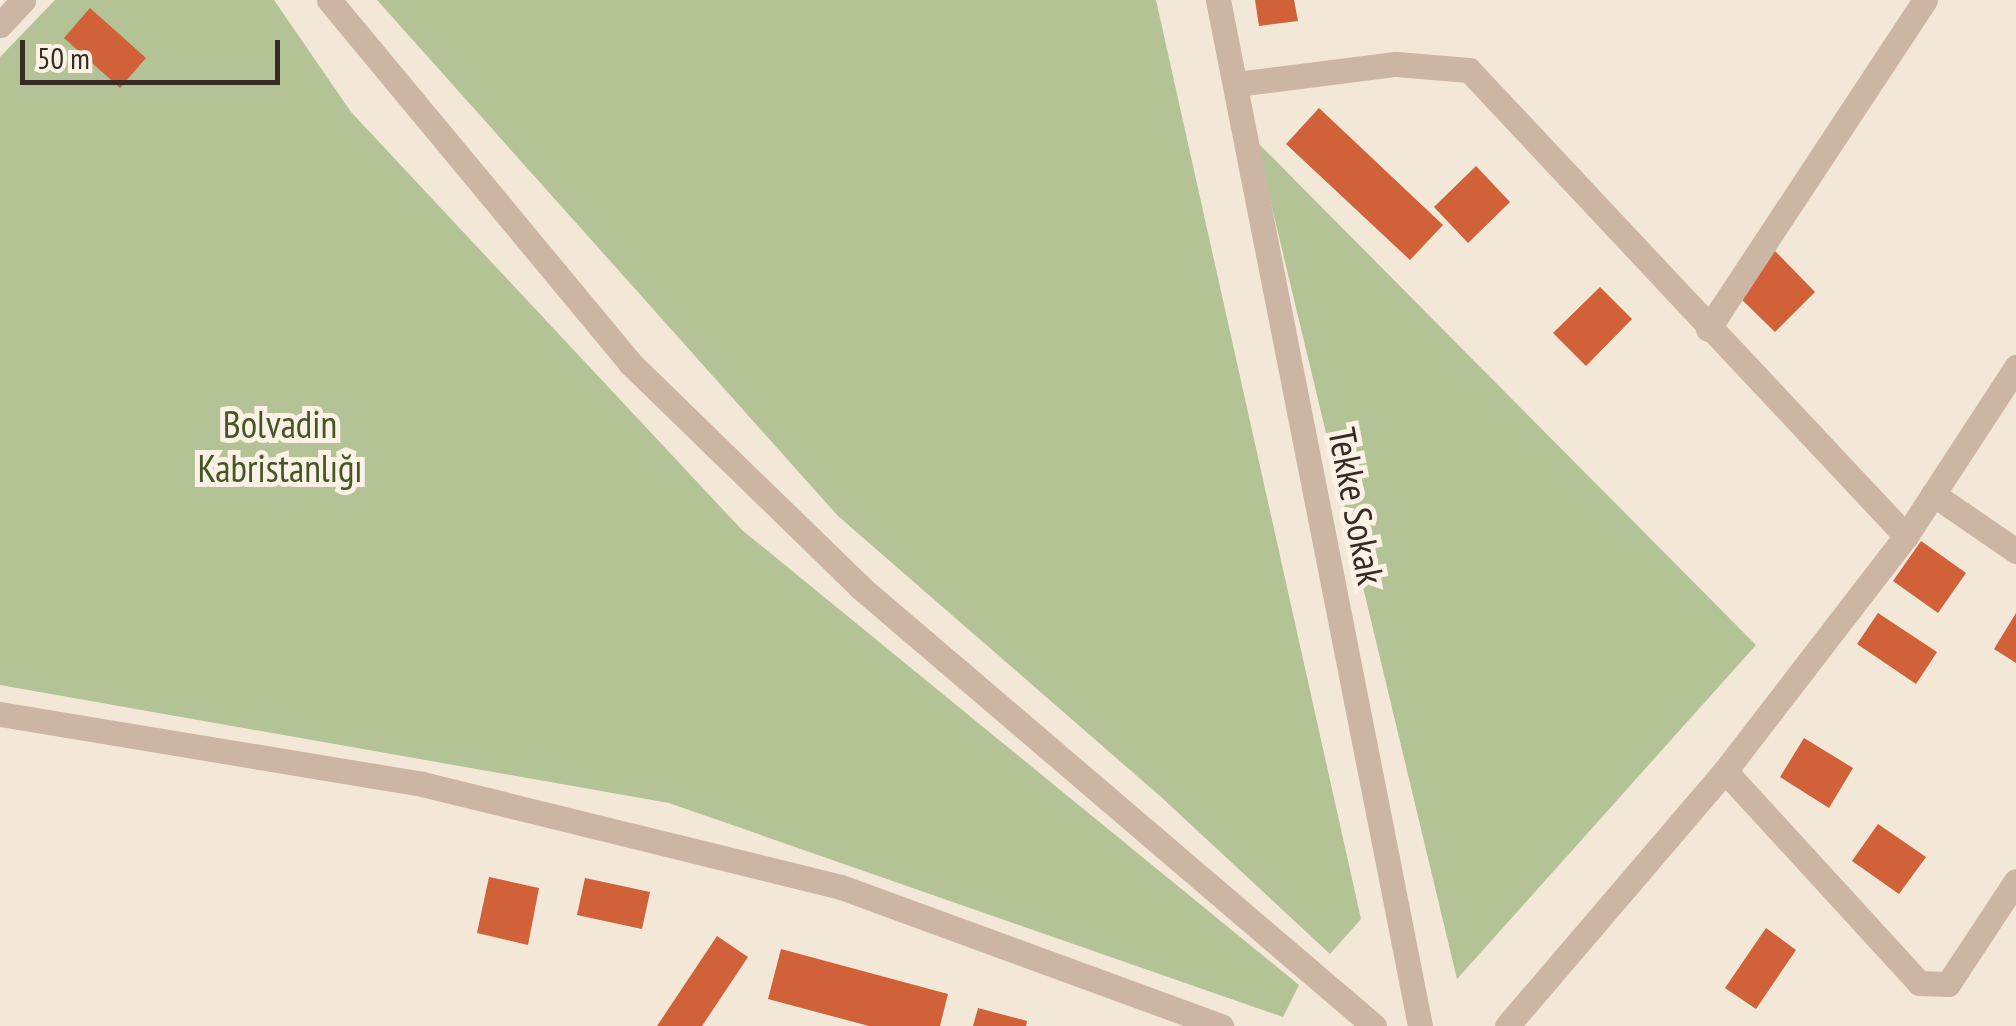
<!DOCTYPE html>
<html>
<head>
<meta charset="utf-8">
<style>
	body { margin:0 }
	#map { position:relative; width:2016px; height:1026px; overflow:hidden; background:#f3e7d7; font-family:"PT Sans Narrow",sans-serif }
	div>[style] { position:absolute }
	.green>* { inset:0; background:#b3c396 }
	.building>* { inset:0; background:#d06138 }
	.minor>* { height:25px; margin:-12.5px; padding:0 12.5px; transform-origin:12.5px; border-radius:12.5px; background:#ccb6a3 }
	span { translate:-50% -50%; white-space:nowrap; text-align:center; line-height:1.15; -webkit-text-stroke:10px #fbf1e4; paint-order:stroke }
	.park-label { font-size:38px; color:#445627 }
	.street-label { font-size:38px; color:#362b25 }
	.scale { position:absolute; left:20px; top:40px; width:260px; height:45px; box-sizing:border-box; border:5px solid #362b25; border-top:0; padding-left:12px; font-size:30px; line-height:35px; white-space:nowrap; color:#362b25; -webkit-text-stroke:8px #fbf1e4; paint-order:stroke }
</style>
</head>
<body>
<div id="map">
	<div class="green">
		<div style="clip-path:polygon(55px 0,274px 0,351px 112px,742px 530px,1299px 985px,1283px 1017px,669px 803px,0 685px,0 57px)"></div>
		<div style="clip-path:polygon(377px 0,1156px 0,1361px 919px,1330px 954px,1160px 796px,838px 516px)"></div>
		<div style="clip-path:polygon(1256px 141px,1756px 645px,1457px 979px)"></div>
	</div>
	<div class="building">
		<div style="clip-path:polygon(1255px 0,1294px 0,1298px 21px,1259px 26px)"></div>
		<div style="clip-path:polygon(90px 8px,146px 58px,120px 88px,64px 38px)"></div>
		<div style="clip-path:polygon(1319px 108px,1443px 225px,1410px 260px,1286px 144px)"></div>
		<div style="clip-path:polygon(1476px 166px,1510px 202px,1468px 243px,1434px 207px)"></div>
		<div style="clip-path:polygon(1775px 251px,1815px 292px,1775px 332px,1734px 292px)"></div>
		<div style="clip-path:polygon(1600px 287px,1632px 319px,1586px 366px,1553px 333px)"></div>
		<div style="clip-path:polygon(1921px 541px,1966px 573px,1938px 613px,1893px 581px)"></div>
		<div style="clip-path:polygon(1878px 613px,1937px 652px,1916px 684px,1857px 644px)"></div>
		<div style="clip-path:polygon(2016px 613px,2016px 663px,1994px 649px)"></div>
		<div style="clip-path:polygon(1804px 738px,1853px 768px,1829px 808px,1780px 777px)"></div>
		<div style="clip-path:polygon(1878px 824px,1926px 857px,1899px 894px,1852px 861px)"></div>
		<div style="clip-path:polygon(489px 877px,539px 888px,528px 945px,477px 933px)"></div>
		<div style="clip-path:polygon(585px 878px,650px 892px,642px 929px,577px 915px)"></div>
		<div style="clip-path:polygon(1766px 928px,1796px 950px,1756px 1009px,1725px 988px)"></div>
		<div style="clip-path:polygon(717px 936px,748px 957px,702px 1026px,657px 1026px)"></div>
		<div style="clip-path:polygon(781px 949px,948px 994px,940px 1026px,869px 1026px,768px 999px)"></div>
		<div style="clip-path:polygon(978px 1008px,1027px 1021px,1026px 1026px,973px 1026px)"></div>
	</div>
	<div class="minor">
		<div style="left:329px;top:0;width:472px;rotate:50.3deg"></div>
		<div style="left:630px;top:363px;width:321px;rotate:44.2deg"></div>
		<div style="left:860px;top:587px;width:676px;rotate:40.5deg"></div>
		<div style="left:1218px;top:0;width:1046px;rotate:78.86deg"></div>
		<div style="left:0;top:25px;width:34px;rotate:-47deg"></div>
		<div style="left:1237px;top:84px;width:160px;rotate:-7.2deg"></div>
		<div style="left:1396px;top:64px;width:73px;rotate:4.7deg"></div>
		<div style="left:1469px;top:70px;width:639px;rotate:46.84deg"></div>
		<div style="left:1708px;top:329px;width:394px;rotate:-56.6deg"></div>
		<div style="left:1933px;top:494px;width:101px;rotate:34.5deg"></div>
		<div style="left:0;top:714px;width:428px;rotate:9.4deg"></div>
		<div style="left:422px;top:784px;width:431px;rotate:13.8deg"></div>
		<div style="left:841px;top:887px;width:405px;rotate:20.1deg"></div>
		<div style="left:1725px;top:771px;width:287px;rotate:47.5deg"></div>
		<div style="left:1919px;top:983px;width:29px;rotate:2deg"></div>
		<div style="left:1948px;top:984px;width:123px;rotate:-56.6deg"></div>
		<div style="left:1507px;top:1026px;width:335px;rotate:-49.5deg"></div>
		<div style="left:1725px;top:771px;width:297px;rotate:-52.4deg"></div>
		<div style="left:1906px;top:536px;width:202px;rotate:-56.9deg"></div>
	</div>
	<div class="park-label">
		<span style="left:280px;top:446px">Bolvadin<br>Kabristanlığı</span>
	</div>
	<div class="street-label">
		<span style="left:1357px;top:506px;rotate:79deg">Tekke Sokak</span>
	</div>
	<div class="scale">50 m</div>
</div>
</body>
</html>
